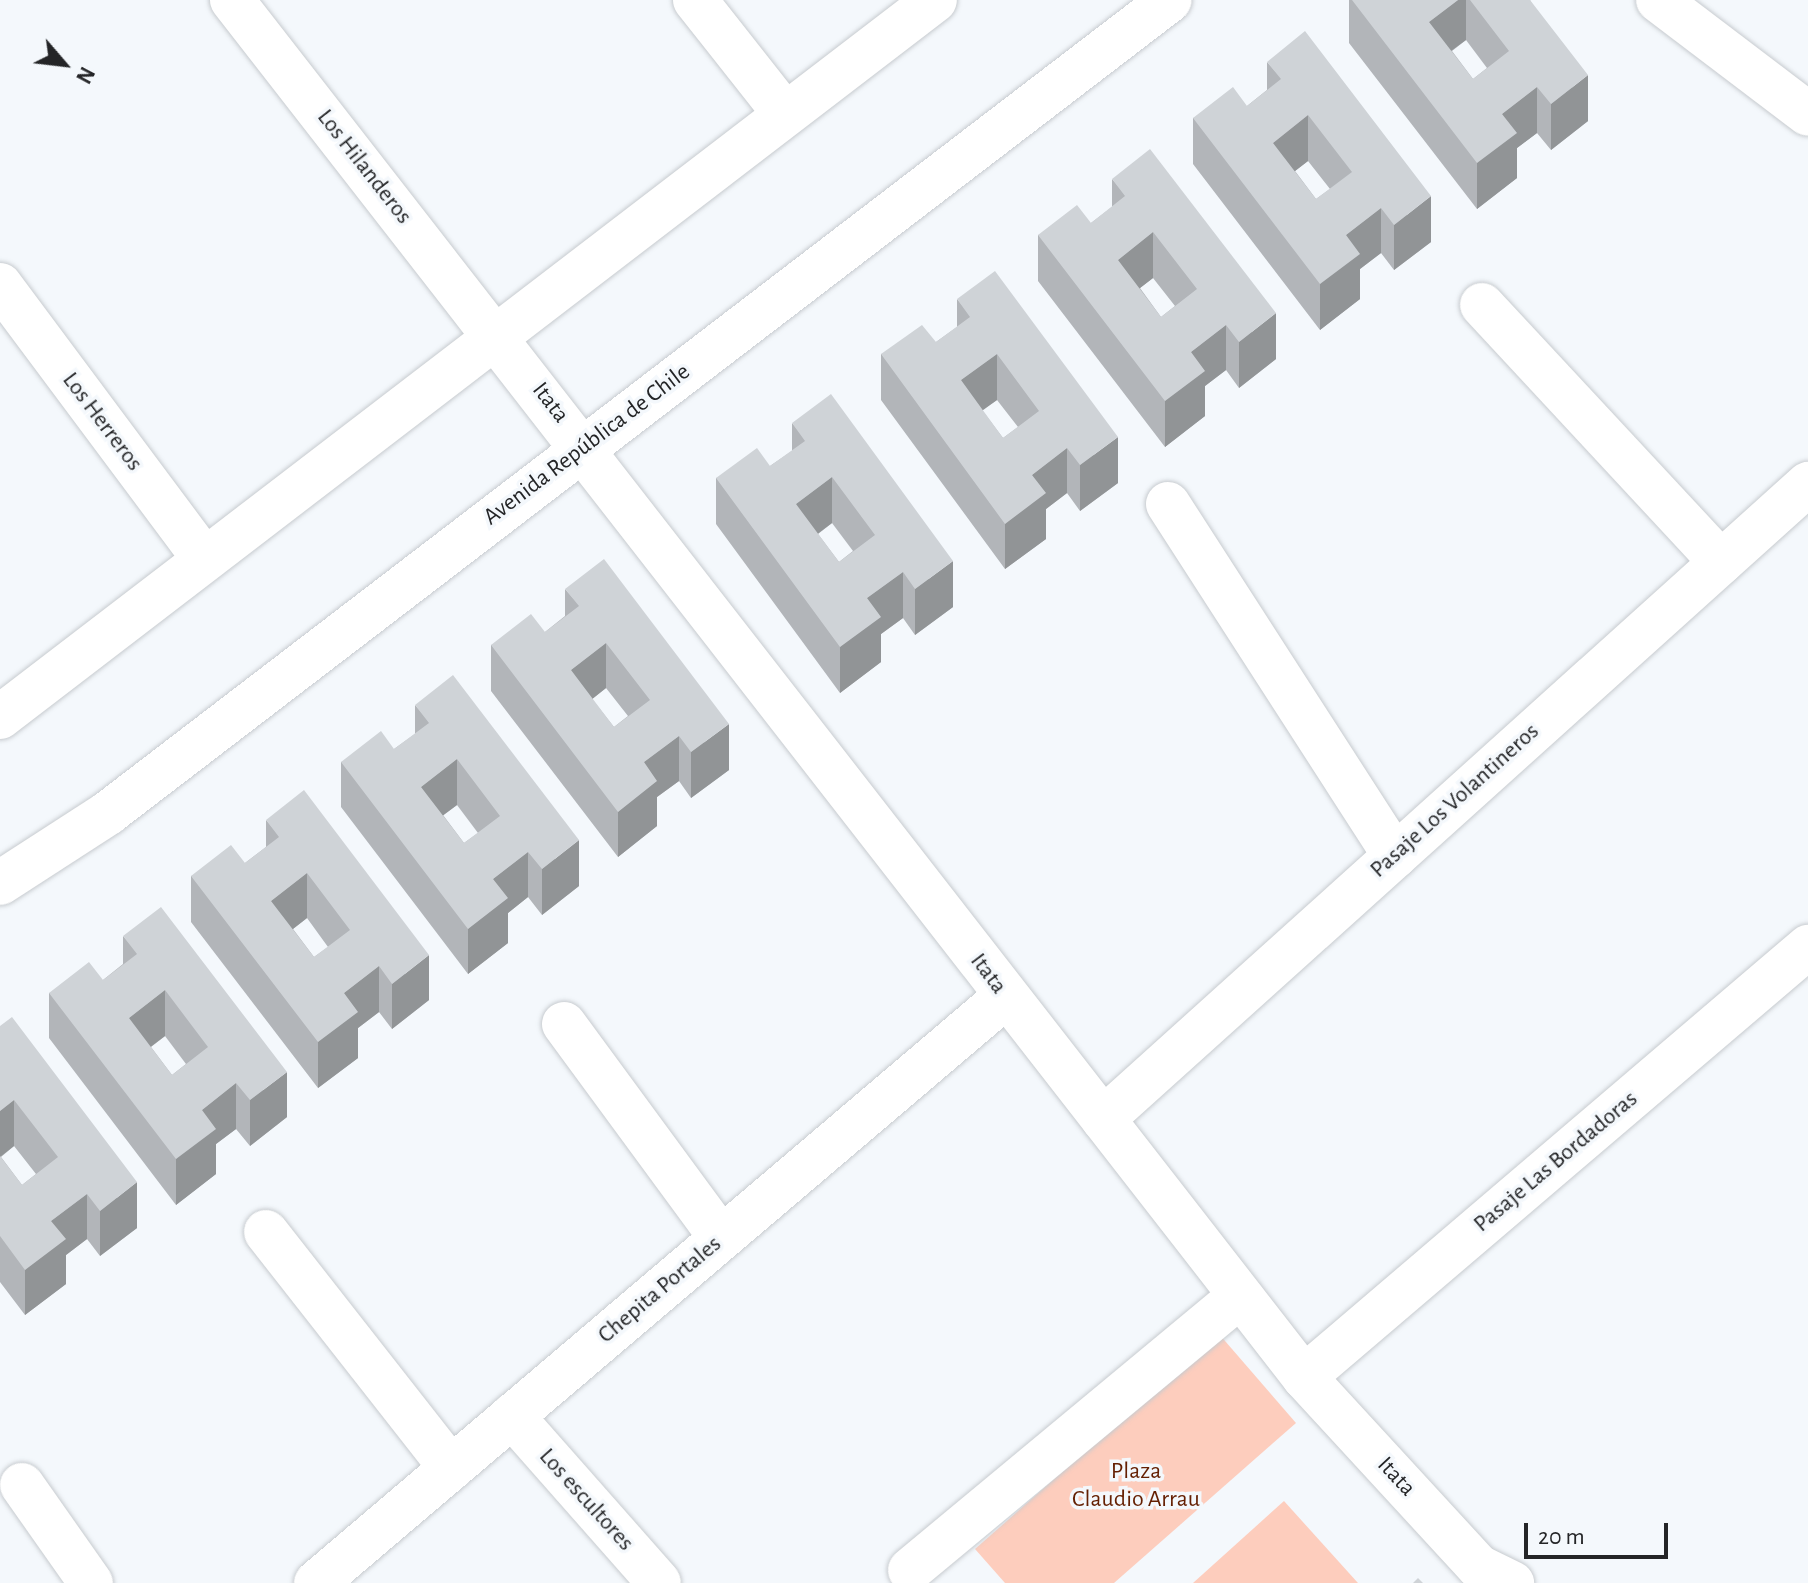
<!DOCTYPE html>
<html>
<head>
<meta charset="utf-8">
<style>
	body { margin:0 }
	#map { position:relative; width:1808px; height:1583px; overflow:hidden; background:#f4f8fc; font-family:"Alegreya Sans",sans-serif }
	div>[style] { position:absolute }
	.green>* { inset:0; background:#fdcdbd }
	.roads { filter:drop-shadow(0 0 2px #c7cbcf) drop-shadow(0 0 2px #c7cbcf) }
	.minor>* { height:44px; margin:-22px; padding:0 22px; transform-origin:22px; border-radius:22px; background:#fff }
	.major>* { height:44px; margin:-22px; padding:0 22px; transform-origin:22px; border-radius:22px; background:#fff }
	.wall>* { inset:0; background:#b2b5b9 }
	.shaded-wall>* { inset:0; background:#919496 }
	.building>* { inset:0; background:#cfd3d7 }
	span { translate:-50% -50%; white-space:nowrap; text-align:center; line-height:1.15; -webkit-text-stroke:7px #f4f8fc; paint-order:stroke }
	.street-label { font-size:24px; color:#242527 }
	.park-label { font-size:24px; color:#641f02 }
	.north { position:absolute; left:24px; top:24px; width:80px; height:80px; -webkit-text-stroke:6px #f4f8fc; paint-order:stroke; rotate:118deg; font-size:22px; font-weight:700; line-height:32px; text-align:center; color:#242527 }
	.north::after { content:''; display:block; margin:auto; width:28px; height:36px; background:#242527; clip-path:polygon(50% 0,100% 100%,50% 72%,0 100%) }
	.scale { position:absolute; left:1524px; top:1523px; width:144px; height:36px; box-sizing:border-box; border:4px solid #242527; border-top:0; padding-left:10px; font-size:24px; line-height:28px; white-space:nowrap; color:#242527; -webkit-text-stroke:6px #f4f8fc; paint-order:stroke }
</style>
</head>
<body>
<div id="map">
	<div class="green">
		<div style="clip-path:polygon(1219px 1334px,1296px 1423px,1114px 1583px,1005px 1583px,975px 1549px)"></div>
		<div style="clip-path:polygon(1284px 1501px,1358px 1583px,1193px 1583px)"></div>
	</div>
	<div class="roads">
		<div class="minor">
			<div style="left:232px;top:0;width:1745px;rotate:52.1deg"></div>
			<div style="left:1304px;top:1377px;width:258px;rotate:47.4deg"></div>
			<div style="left:1479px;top:1567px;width:37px;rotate:26deg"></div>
			<div style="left:695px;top:0;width:145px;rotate:51.7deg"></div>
			<div style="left:1658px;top:0;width:188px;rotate:37.2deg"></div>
			<div style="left:0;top:285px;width:342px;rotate:53.3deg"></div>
			<div style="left:1482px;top:305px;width:351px;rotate:47.1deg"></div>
			<div style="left:1168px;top:504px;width:419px;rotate:57.2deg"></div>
			<div style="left:564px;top:1024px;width:265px;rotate:53.7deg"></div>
			<div style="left:1103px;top:1119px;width:949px;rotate:-42.01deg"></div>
			<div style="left:266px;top:1232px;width:300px;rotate:51.9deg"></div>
			<div style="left:1304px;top:1377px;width:663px;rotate:-40.47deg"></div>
			<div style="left:512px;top:1416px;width:222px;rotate:48.6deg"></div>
			<div style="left:22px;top:1485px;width:120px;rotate:54.9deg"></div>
			<div style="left:910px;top:1570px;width:429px;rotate:-39.7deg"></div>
			<div style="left:316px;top:1583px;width:904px;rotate:-40.38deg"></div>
		</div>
		<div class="major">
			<div style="left:0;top:717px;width:1178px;rotate:-37.48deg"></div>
			<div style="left:0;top:883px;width:129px;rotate:-32.9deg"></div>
			<div style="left:108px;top:813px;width:1337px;rotate:-37.44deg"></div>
		</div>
	</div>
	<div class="wall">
		<div style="clip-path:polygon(evenodd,1349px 0,1530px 0,1588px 121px,1551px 150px,1537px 133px,1517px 148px,1517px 178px,1477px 209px,1349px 43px,1349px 0,1466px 40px,1487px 68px,1473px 79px,1452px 51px,1466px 40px)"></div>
		<div style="clip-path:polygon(evenodd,1267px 62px,1431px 242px,1394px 270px,1381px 253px,1360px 269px,1360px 299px,1320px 330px,1193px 164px,1193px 118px,1247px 106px,1267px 90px,1267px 62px,1308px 161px,1330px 189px,1316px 199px,1295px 171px,1308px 161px)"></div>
		<div style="clip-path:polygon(evenodd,1112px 179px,1276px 359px,1239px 388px,1226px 370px,1205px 386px,1205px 416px,1165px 447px,1038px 281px,1038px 235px,1091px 223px,1112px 207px,1112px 179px,1153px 278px,1175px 306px,1161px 317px,1140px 288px,1153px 278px)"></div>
		<div style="clip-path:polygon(evenodd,957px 299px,1118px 483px,1080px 511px,1067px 493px,1046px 509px,1046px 539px,1005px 569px,881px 400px,881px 354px,936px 342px,957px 327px,957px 299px,997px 400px,1018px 427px,1003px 438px,982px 410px,997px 400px)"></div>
		<div style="clip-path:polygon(evenodd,792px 423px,953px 607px,915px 635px,903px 618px,881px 634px,881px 662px,840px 693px,716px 524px,716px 478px,770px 466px,792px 451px,792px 423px,832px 523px,853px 551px,839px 562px,818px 534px,832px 523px)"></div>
		<div style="clip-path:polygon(evenodd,565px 589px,729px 770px,691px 798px,679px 781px,657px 797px,657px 826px,618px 857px,491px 691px,491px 645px,545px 632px,565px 616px,565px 589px,606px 688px,628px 716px,614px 727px,592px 699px,606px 688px)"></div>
		<div style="clip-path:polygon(evenodd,415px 705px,579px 886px,542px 915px,528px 897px,508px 913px,508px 943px,468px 974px,341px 807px,341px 762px,394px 749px,415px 734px,415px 705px,457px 805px,478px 833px,464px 843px,443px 815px,457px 805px)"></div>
		<div style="clip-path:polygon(evenodd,266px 820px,429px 1000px,392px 1029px,379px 1012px,358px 1028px,358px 1058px,318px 1088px,191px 922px,191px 876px,245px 863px,266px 847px,266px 820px,307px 918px,328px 947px,314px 957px,293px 929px,307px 918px)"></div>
		<div style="clip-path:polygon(evenodd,123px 936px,287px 1117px,250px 1146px,236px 1129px,216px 1144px,216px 1174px,176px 1205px,49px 1038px,49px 993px,103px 980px,123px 964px,123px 936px,165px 1036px,186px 1064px,172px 1075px,151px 1047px,165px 1036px)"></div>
		<div style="clip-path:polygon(evenodd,0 1026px,137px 1228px,100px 1256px,87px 1239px,66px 1255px,66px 1284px,25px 1315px,0 1282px,0 1026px,14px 1146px,36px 1174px,22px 1185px,1px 1157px,14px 1146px)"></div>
	</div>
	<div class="shaded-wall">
		<div style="clip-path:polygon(1458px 0,1466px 0,1466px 40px,1429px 67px,1429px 22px)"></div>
		<div style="clip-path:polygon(1588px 75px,1588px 121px,1551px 150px,1551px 104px)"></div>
		<div style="clip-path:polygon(1537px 87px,1537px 133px,1517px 148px,1517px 178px,1477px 209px,1477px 163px,1502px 114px)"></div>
		<div style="clip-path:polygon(1308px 115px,1308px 161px,1273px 188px,1273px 143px)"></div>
		<div style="clip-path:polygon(1431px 196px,1431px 242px,1394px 270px,1394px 225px)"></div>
		<div style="clip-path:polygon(1381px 208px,1381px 253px,1360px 269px,1360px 299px,1320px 330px,1320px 284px,1346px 235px)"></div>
		<div style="clip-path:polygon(1153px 232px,1153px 278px,1118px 305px,1118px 260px)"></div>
		<div style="clip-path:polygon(1276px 313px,1276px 359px,1239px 388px,1239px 342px)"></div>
		<div style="clip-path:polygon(1226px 325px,1226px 370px,1205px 386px,1205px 416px,1165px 447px,1165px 401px,1191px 352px)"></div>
		<div style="clip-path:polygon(997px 354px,997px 400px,961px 426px,961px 380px)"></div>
		<div style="clip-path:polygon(1118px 437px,1118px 483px,1080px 511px,1080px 465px)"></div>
		<div style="clip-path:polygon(1067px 448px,1067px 493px,1046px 509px,1046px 539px,1005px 569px,1005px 524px,1032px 475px)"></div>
		<div style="clip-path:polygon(832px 477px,832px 523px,796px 550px,796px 504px)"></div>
		<div style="clip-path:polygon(953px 561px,953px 607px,915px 635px,915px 589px)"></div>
		<div style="clip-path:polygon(903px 572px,903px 618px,881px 634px,881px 662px,840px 693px,840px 647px,867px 598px)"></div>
		<div style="clip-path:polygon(606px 643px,606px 688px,571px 716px,571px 670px)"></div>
		<div style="clip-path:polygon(729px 724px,729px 770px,691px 798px,691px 752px)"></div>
		<div style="clip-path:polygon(679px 736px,679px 781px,657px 797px,657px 826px,618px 857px,618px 812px,644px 762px)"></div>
		<div style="clip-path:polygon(457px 759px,457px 805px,421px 832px,421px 787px)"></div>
		<div style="clip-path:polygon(579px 840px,579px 886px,542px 915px,542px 869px)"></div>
		<div style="clip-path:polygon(528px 852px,528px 897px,508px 913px,508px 943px,468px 974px,468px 929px,493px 879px)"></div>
		<div style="clip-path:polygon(307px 873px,307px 918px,271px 946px,271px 901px)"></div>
		<div style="clip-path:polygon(429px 955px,429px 1000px,392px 1029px,392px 984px)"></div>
		<div style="clip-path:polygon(379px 966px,379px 1012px,358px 1028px,358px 1058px,318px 1088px,318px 1042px,344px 993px)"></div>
		<div style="clip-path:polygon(165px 990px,165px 1036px,129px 1063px,129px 1018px)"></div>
		<div style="clip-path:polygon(287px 1072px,287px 1117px,250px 1146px,250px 1100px)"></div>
		<div style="clip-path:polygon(236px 1083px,236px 1129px,216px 1144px,216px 1174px,176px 1205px,176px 1159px,202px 1110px)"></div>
		<div style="clip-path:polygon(14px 1100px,14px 1146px,0 1157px,0 1111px)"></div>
		<div style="clip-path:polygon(137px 1182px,137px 1228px,100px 1256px,100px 1211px)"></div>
		<div style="clip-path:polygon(87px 1194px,87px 1239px,66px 1255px,66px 1284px,25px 1315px,25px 1270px,51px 1221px)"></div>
	</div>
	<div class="building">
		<div style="clip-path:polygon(1352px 0,1458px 0,1429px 22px,1473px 79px,1509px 51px,1470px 0,1530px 0,1588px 75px,1551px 104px,1537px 87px,1502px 114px,1517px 133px,1477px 163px)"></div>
		<div style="clip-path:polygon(evenodd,1305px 31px,1431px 196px,1394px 225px,1381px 208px,1346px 235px,1360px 254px,1320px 284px,1193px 118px,1233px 87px,1247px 106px,1281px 79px,1267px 62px,1305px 31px,1308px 115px,1352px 172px,1316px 199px,1273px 143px,1308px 115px)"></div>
		<div style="clip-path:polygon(evenodd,1150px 149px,1276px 313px,1239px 342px,1226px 325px,1191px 352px,1205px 371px,1165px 401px,1038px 235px,1077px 205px,1091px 223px,1125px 196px,1112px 179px,1150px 149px,1153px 232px,1197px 289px,1161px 317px,1118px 260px,1153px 232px)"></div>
		<div style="clip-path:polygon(evenodd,995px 271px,1118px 437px,1080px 465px,1067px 448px,1032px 475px,1046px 493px,1005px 524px,881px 354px,922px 325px,936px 342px,970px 317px,957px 299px,995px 271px,997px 354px,1039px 411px,1003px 438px,961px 380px,997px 354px)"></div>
		<div style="clip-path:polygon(evenodd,831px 394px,953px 561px,915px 589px,903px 572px,867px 598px,881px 617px,840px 647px,716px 478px,757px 448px,770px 466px,805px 441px,792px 423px,831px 394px,832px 477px,875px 535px,839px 562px,796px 504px,832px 477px)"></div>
		<div style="clip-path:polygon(evenodd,604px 559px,729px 724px,691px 752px,679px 736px,644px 762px,657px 781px,618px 812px,491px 645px,531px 614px,545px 632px,579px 606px,565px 589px,604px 559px,606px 643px,650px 700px,614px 727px,571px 670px,606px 643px)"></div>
		<div style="clip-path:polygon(evenodd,453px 675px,579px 840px,542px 869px,528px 852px,493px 879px,508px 898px,468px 929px,341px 762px,381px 731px,394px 749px,429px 723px,415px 705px,453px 675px,457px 759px,500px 816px,464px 843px,421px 787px,457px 759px)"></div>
		<div style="clip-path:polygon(evenodd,304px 790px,429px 955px,392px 984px,379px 966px,344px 993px,358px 1012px,318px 1042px,191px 876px,231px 845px,245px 863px,279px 837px,266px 820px,304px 790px,307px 873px,350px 930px,314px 957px,271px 901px,307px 873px)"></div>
		<div style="clip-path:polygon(evenodd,161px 907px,287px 1072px,250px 1100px,236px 1083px,202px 1110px,216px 1129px,176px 1159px,49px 993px,89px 962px,103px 980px,137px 954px,123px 936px,161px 907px,165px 990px,208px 1047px,172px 1075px,129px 1018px,165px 990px)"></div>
		<div style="clip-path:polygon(12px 1017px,137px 1182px,100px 1211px,87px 1194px,51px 1221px,66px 1239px,25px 1270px,0 1236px,0 1156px,22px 1185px,58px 1157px,14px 1100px,0 1111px,0 1026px)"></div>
		<div style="clip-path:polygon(1418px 1578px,1423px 1583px,1413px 1583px)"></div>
	</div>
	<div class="street-label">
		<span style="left:364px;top:167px;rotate:52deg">Los Hilanderos</span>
		<span style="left:550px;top:403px;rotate:52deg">Itata</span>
		<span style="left:102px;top:422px;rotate:53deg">Los Herreros</span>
		<span style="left:587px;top:445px;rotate:-37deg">Avenida República de Chile</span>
		<span style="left:1455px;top:801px;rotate:-42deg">Pasaje Los Volantineros</span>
		<span style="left:988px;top:974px;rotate:53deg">Itata</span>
		<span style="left:1556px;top:1162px;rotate:-40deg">Pasaje Las Bordadoras</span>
		<span style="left:660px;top:1290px;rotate:-40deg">Chepita Portales</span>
		<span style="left:1396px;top:1477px;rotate:47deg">Itata</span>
		<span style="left:586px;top:1500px;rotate:48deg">Los escultores</span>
	</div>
	<div class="park-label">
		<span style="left:1136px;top:1486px">Plaza<br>Claudio Arrau</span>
	</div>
	<div class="north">N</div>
	<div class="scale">20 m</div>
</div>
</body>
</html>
